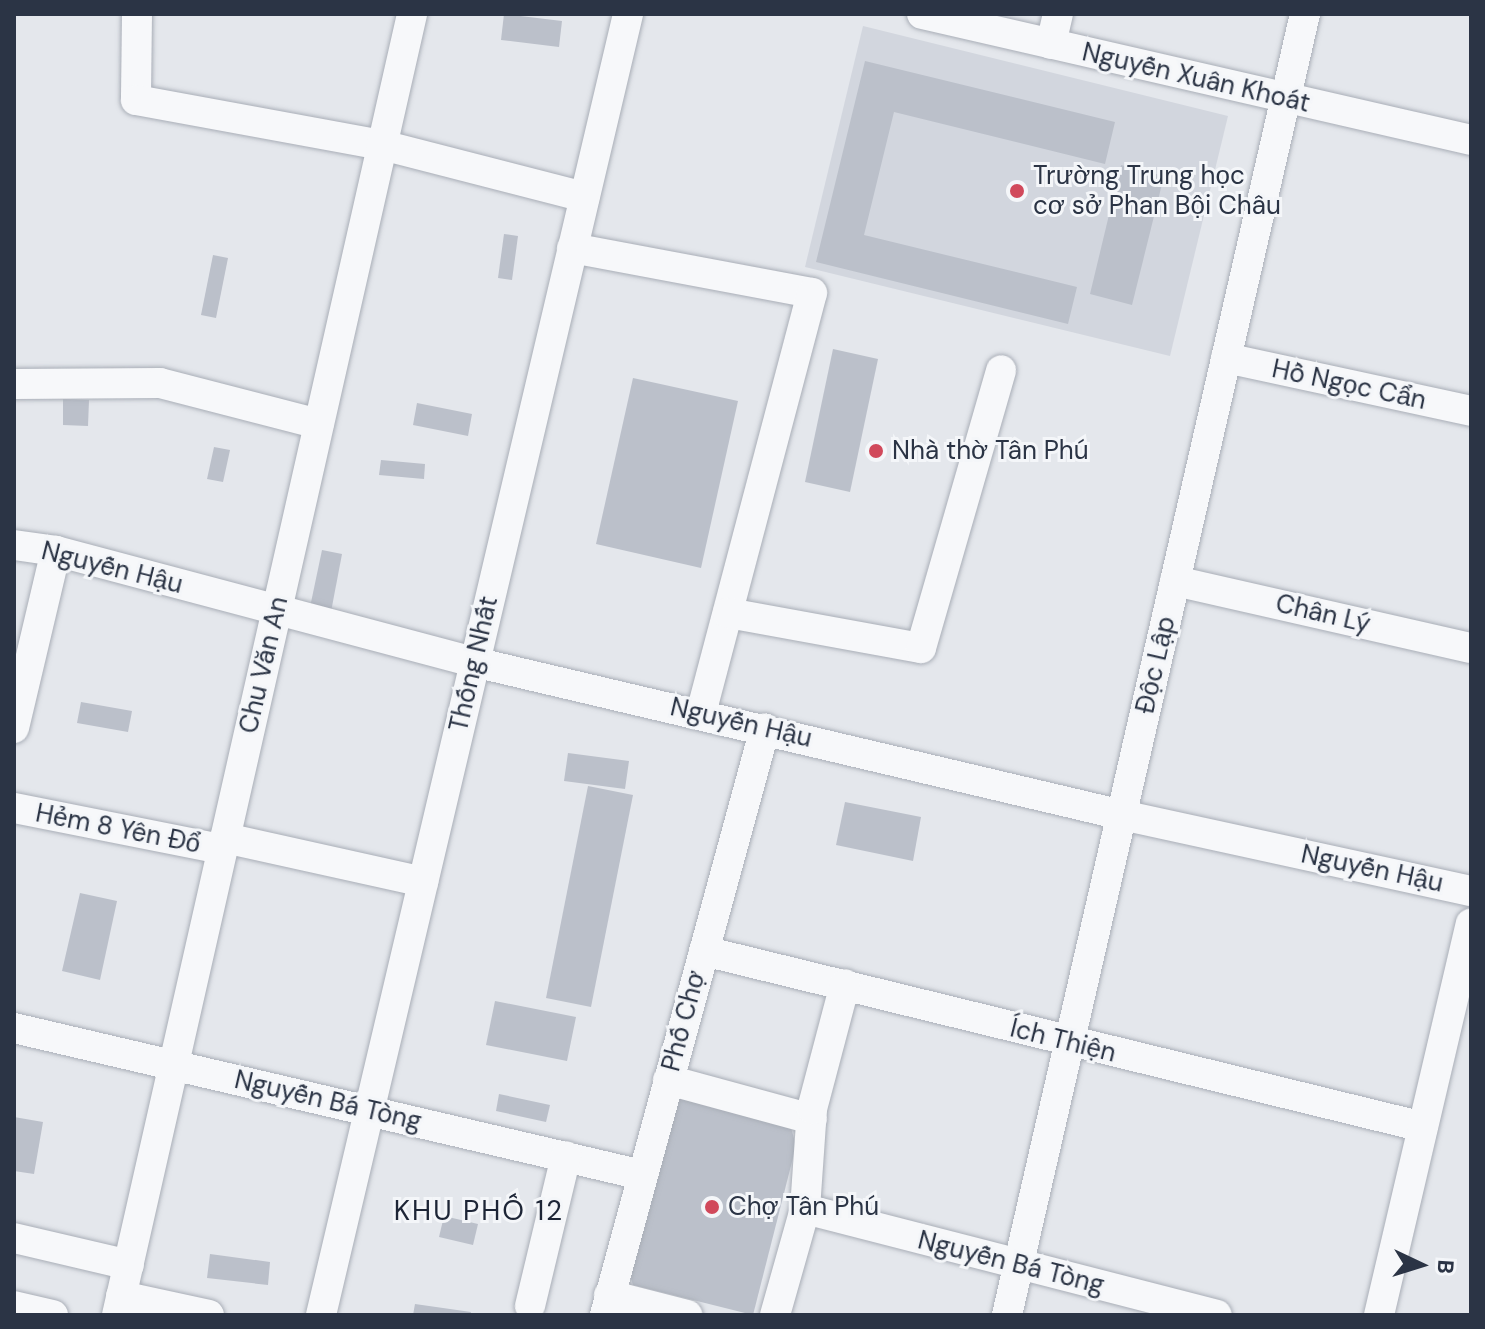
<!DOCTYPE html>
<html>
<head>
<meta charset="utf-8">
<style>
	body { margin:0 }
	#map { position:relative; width:1485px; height:1329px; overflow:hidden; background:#e4e7ec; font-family:"DM Sans",sans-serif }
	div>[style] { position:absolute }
	.built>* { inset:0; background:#d2d6de }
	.building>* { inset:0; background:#bbc0ca }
	.roads { filter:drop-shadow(0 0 2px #a9aeb7) drop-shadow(0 0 2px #a9aeb7) }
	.minor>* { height:30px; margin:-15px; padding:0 15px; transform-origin:15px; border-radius:15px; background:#f7f8fa }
	.dots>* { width:22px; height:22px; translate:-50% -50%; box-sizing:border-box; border:4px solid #f4f6f9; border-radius:50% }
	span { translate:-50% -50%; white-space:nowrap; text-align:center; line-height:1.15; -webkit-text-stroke:6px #f4f6f9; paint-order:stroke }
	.street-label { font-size:26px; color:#2b3445 }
	.poi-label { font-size:26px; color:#2b3445 }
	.left { translate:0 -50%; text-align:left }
	.neighbourhood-label { font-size:28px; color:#1d2536; letter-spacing:2px }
	.frame { position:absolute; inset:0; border:16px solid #2b3445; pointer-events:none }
	.north { position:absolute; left:1381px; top:1225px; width:80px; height:80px; -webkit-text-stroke:6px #f4f6f9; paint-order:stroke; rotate:94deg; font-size:22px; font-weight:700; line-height:32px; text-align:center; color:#2b3445 }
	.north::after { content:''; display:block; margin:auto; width:28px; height:36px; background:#2b3445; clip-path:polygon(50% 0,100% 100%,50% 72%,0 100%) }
</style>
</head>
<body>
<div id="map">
	<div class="built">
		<div style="clip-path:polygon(863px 26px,1228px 116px,1170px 356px,805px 267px)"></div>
	</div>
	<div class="building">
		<div style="clip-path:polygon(504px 14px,562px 21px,559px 47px,501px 40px)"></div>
		<div style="clip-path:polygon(865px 61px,1115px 122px,1105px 164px,894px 112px,864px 235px,1077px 287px,1068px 324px,816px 262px)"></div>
		<div style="clip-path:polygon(1121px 165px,1164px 176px,1132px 305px,1090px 294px)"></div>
		<div style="clip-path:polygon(504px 234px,518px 236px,512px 280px,498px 278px)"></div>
		<div style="clip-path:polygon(213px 255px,228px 258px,216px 318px,201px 315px)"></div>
		<div style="clip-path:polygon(833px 349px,878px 359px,850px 492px,805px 482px)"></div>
		<div style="clip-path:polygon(633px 378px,738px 401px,701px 568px,596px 544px)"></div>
		<div style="clip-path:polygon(63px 399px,89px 400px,88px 426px,63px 425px)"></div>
		<div style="clip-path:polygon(417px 403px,472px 414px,468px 436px,413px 425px)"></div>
		<div style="clip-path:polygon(214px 447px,230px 450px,223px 482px,207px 479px)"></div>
		<div style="clip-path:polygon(381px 460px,425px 464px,424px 479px,379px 475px)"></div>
		<div style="clip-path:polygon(322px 550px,342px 554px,330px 617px,309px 612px)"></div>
		<div style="clip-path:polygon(81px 702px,132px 711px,128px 732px,77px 723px)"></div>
		<div style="clip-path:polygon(568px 753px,629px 761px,625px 789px,564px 781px)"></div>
		<div style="clip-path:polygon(588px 786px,633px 795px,591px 1007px,546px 998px)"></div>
		<div style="clip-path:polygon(845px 802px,921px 817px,913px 861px,836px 845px)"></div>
		<div style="clip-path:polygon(80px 893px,117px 901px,100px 980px,62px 971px)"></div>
		<div style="clip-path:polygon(495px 1001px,576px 1017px,567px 1061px,486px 1045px)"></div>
		<div style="clip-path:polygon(499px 1094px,550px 1105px,546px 1122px,496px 1111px)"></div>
		<div style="clip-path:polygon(672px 1097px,789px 1120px,796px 1146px,753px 1315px,633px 1285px,628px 1269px)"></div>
		<div style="clip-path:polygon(14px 1117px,43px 1122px,34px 1174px,14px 1171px)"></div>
		<div style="clip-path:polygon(444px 1216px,478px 1224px,473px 1245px,439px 1237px)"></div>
		<div style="clip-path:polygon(210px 1254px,270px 1262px,268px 1285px,207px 1278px)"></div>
		<div style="clip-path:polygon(415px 1304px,471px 1312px,470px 1315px,413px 1315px)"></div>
	</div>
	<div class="roads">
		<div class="minor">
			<div style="left:137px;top:14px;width:86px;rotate:90.7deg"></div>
			<div style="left:136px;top:100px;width:250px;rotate:10.4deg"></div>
			<div style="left:382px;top:145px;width:209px;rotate:14.4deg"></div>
			<div style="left:922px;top:14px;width:563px;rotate:12.93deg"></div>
			<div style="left:1051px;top:44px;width:31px;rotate:-77deg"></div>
			<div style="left:572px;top:248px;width:244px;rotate:10.6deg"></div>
			<div style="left:812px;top:293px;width:434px;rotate:104.8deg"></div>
			<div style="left:1226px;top:358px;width:251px;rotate:12.2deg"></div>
			<div style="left:14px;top:384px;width:146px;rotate:-0.4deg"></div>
			<div style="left:160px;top:383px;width:164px;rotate:14.5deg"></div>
			<div style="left:14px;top:545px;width:42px;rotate:8.1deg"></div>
			<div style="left:56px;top:551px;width:432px;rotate:14.9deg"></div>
			<div style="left:474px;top:662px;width:666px;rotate:13.28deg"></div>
			<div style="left:1122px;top:815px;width:357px;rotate:12.3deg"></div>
			<div style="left:1175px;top:581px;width:303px;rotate:12.8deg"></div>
			<div style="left:728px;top:613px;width:196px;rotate:10.3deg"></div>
			<div style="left:921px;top:648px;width:289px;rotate:-73.9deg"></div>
			<div style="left:14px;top:728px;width:182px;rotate:-76.7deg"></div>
			<div style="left:14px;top:808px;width:212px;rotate:11.2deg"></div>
			<div style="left:225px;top:838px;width:203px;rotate:12.5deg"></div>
			<div style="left:704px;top:951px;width:740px;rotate:13.75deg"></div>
			<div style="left:14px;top:1028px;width:645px;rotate:13.17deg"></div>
			<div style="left:668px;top:1080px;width:149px;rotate:15.2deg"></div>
			<div style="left:805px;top:1209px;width:425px;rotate:14.4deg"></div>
			<div style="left:14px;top:1238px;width:118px;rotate:13.2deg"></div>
			<div style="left:609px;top:1295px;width:81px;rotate:14.4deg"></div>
			<div style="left:121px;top:1296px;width:90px;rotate:12.2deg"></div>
			<div style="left:14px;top:1306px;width:40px;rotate:13deg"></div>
			<div style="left:530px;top:1306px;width:154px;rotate:-76.5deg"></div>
			<div style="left:117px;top:1315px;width:1334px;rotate:-77.22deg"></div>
			<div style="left:321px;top:1315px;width:1337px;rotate:-76.72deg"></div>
			<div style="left:605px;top:1315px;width:608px;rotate:-74.75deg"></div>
			<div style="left:775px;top:1315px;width:110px;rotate:-74.2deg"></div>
			<div style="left:805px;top:1209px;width:100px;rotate:-86deg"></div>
			<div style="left:812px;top:1109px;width:129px;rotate:-75.2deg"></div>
			<div style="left:1007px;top:1315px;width:1335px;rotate:-77.1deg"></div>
			<div style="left:1379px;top:1315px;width:402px;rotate:-76.8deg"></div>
		</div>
	</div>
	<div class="dots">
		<div style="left:1017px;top:191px;background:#d1495b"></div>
		<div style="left:876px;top:451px;background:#d1495b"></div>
		<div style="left:712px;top:1207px;background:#d1495b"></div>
	</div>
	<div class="street-label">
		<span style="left:1196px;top:78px;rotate:13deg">Nguyễn Xuân Khoát</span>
		<span style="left:1349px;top:385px;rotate:12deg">Hồ Ngọc Cẩn</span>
		<span style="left:112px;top:568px;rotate:14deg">Nguyễn Hậu</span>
		<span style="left:1323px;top:614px;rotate:13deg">Chân Lý</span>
		<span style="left:474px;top:664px;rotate:-77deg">Thống Nhất</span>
		<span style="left:264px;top:665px;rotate:-77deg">Chu Văn An</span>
		<span style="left:1156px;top:665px;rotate:-77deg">Độc Lập</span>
		<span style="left:741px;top:723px;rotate:13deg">Nguyễn Hậu</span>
		<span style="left:118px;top:829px;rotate:11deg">Hẻm 8 Yên Đổ</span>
		<span style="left:1372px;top:869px;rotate:12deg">Nguyễn Hậu</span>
		<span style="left:684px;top:1021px;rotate:-75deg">Phố Chợ</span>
		<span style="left:1063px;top:1041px;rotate:14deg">Ích Thiện</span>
		<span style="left:328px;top:1101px;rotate:13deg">Nguyễn Bá Tòng</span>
		<span style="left:1011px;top:1263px;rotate:14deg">Nguyễn Bá Tòng</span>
	</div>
	<div class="poi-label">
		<span class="left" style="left:1033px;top:191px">Trường Trung học<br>cơ sở Phan Bội Châu</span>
		<span class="left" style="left:892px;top:451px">Nhà thờ Tân Phú</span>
		<span class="left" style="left:728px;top:1207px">Chợ Tân Phú</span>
	</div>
	<div class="neighbourhood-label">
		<span style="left:479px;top:1211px">KHU PHỐ 12</span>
	</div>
	<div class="frame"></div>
	<div class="north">B</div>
</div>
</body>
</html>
